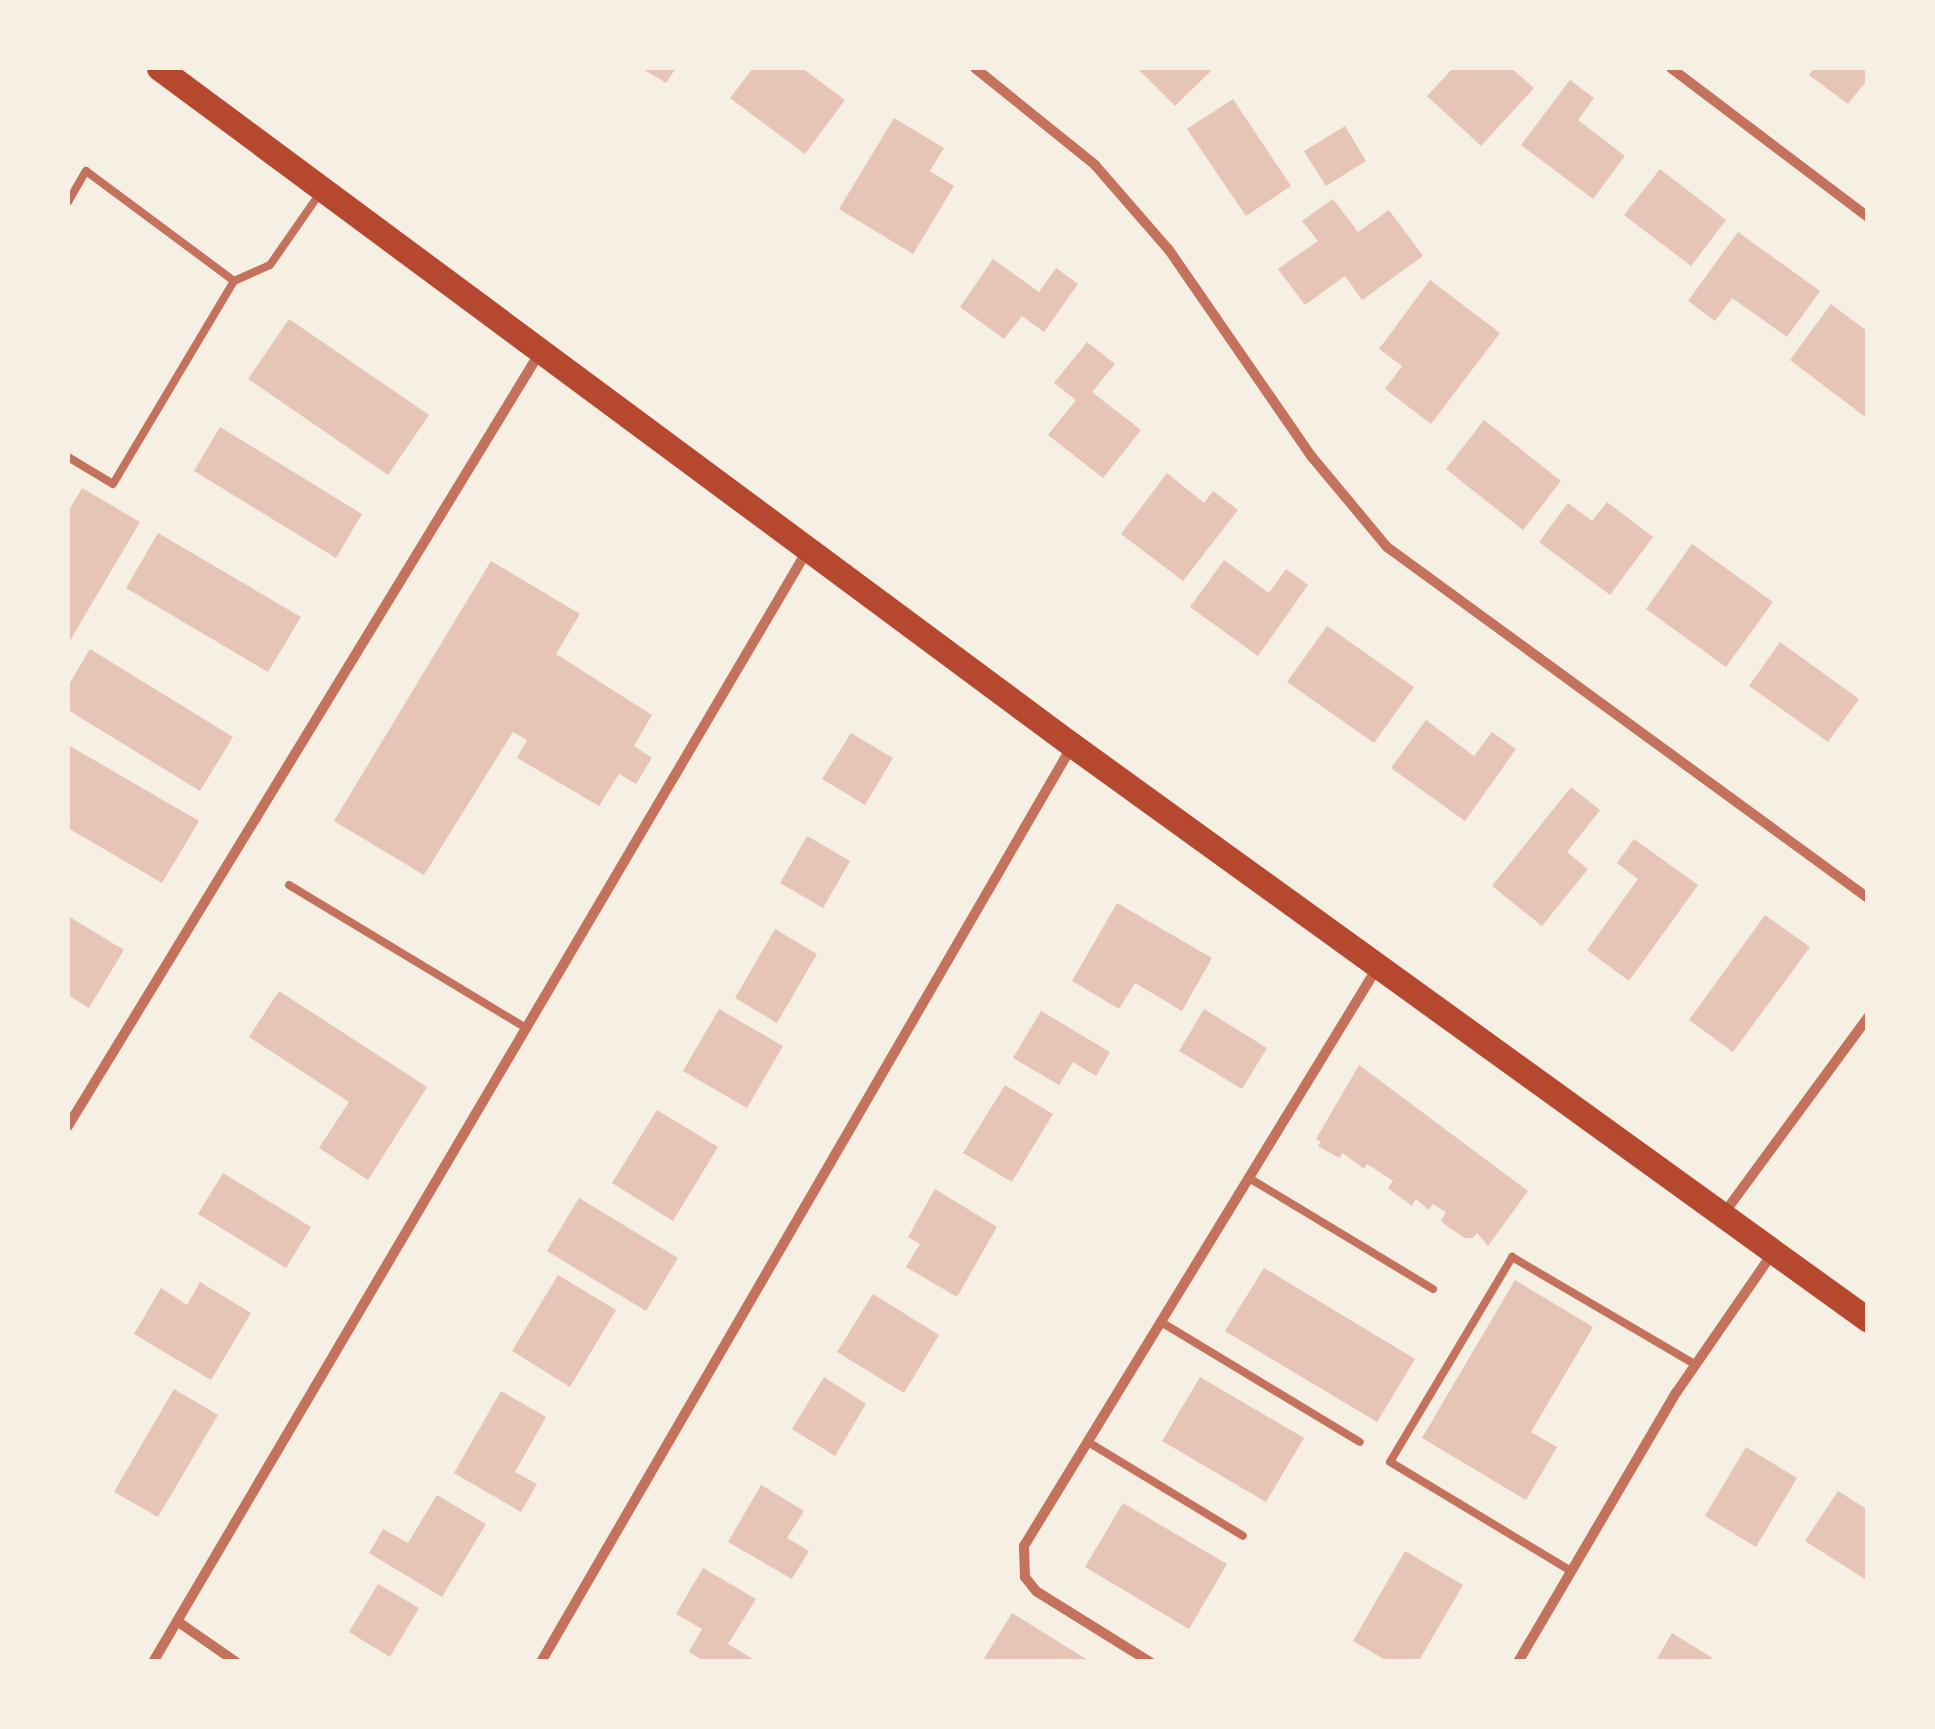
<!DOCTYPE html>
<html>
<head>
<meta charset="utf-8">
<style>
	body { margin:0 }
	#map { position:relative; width:1935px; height:1729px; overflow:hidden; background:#f6efe4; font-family:Barlow,sans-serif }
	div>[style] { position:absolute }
	.building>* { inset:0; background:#e6c5b7 }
	.service>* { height:8px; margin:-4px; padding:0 4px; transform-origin:4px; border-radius:4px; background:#c5725c }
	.minor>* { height:10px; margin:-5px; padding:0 5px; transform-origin:5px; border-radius:5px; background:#c5725c }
	.primary>* { height:25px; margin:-12.5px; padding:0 12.5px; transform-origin:12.5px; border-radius:12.5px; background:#b5482f }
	span { translate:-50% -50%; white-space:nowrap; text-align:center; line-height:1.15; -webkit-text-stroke:8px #f6efe4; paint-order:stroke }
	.frame { position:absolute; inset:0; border:70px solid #f6efe4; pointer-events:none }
</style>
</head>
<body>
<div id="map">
	<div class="building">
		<div style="clip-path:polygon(641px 68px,676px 68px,666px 83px)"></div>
		<div style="clip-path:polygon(753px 68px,802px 68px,845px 100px,805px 154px,730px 98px)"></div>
		<div style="clip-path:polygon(1137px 68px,1214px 68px,1175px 106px)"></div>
		<div style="clip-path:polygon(1453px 68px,1511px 68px,1534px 88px,1481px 146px,1427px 96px)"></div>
		<div style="clip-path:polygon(1814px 68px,1868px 68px,1868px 79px,1848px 104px,1809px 75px)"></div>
		<div style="clip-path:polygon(1570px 80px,1594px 98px,1578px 120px,1625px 156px,1593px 199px,1521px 145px)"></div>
		<div style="clip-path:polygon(1233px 99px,1291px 186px,1246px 216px,1187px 129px)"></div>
		<div style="clip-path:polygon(894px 118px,944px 148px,930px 171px,954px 186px,913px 254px,839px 209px)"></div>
		<div style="clip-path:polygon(1345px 126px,1366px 161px,1326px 186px,1304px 151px)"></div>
		<div style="clip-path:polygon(1660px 169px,1726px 220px,1691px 266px,1624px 215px)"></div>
		<div style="clip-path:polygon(1333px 199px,1358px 232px,1389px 210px,1423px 256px,1362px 300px,1345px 276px,1305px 305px,1278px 269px,1318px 241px,1302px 221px)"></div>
		<div style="clip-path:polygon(1738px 232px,1820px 291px,1787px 337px,1732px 298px,1715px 321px,1688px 301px)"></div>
		<div style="clip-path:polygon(993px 259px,1039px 292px,1056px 268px,1078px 284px,1044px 332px,1022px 316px,1004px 339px,960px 307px)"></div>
		<div style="clip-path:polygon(1430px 280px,1500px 333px,1431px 424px,1385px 389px,1402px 366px,1379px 349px)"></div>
		<div style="clip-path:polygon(1831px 304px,1868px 332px,1868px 419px,1790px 360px)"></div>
		<div style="clip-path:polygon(289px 319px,429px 415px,388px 475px,248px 379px)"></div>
		<div style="clip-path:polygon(1087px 342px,1115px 364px,1092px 392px,1141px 430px,1103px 478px,1048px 435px,1076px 400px,1054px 383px)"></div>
		<div style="clip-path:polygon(1484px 420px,1561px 481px,1523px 530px,1446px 469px)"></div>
		<div style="clip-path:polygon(220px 427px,362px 514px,336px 558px,194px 471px)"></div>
		<div style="clip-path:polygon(1167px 473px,1204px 503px,1213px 491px,1238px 510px,1183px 581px,1121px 534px)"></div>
		<div style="clip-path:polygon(82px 488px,140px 522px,68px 644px,68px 512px)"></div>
		<div style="clip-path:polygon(1607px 502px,1653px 537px,1610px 595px,1539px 542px,1568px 503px,1592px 521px)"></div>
		<div style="clip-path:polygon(158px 533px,301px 617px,268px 672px,126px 588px)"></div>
		<div style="clip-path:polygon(1692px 544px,1773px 602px,1726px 667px,1646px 609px)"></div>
		<div style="clip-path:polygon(1224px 560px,1269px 593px,1286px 569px,1308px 585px,1258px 656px,1190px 607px)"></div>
		<div style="clip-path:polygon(491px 561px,580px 614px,556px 654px,652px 715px,634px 746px,652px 758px,636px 784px,619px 774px,599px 806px,517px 758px,527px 740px,513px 732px,424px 875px,334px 821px)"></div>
		<div style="clip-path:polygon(1327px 626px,1414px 687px,1374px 743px,1287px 682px)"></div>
		<div style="clip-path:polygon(1780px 642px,1859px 699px,1828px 742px,1749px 686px)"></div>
		<div style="clip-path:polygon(90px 649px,233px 737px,200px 791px,68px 710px,68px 686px)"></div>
		<div style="clip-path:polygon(1426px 720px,1474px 756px,1492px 732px,1516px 749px,1465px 821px,1391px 768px)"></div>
		<div style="clip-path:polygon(851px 733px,893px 758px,865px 805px,822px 779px)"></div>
		<div style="clip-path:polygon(68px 745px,199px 821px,162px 883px,68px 828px)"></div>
		<div style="clip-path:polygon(1571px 787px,1600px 810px,1567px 852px,1588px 869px,1542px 926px,1492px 886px)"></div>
		<div style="clip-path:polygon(807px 836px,850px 861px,823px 908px,780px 883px)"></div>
		<div style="clip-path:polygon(1634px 839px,1698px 885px,1629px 981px,1587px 950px,1638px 879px,1617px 863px)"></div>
		<div style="clip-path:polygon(1117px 903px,1212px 958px,1182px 1011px,1135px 983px,1119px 1009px,1072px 981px)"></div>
		<div style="clip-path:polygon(1765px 915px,1810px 947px,1733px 1052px,1689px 1020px)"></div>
		<div style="clip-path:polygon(68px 916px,124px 950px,89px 1008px,68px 995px)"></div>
		<div style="clip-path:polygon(775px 929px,817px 954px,777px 1023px,735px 998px)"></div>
		<div style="clip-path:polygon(279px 991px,427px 1087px,368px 1180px,319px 1148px,349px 1102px,249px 1037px)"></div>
		<div style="clip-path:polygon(719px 1009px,783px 1046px,747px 1108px,683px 1071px)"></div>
		<div style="clip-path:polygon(1204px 1009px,1267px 1048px,1242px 1089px,1179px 1051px)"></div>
		<div style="clip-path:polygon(1041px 1011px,1110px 1052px,1096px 1076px,1073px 1062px,1059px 1085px,1013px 1058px)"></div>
		<div style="clip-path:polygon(1359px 1065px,1528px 1191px,1488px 1246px,1477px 1233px,1473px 1238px,1465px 1238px,1445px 1225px,1441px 1220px,1446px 1212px,1433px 1204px,1429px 1210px,1416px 1199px,1412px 1206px,1388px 1188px,1393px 1181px,1367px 1164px,1364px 1169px,1343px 1153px,1339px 1158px,1318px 1146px,1321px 1142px,1316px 1139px)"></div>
		<div style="clip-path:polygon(1005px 1085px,1053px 1114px,1012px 1182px,963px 1153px)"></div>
		<div style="clip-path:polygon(657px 1110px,718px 1147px,673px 1221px,612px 1183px)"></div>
		<div style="clip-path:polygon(223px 1173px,311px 1227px,286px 1268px,198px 1214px)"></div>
		<div style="clip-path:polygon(935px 1189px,997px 1227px,957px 1297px,906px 1267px,920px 1244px,908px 1237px)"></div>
		<div style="clip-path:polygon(579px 1198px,678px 1258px,646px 1311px,547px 1251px)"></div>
		<div style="clip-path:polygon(1264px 1268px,1415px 1359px,1377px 1422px,1225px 1331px)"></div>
		<div style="clip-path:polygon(558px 1275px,616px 1310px,570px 1387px,512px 1351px)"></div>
		<div style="clip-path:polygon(1515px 1280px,1593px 1327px,1531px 1432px,1557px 1447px,1526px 1500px,1422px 1438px)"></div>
		<div style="clip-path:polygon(200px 1282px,251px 1313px,211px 1380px,134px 1334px,161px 1288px,187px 1305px)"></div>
		<div style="clip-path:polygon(873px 1294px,939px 1335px,904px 1393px,837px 1352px)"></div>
		<div style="clip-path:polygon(824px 1377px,866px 1404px,835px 1456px,792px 1429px)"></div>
		<div style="clip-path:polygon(1200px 1377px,1304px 1438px,1266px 1502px,1162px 1441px)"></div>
		<div style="clip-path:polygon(174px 1389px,218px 1415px,158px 1517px,114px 1492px)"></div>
		<div style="clip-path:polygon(501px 1391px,546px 1417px,515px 1472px,537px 1484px,521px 1512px,454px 1473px)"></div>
		<div style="clip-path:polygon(1746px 1447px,1797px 1478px,1756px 1547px,1705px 1516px)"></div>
		<div style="clip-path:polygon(761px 1485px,804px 1511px,787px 1538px,809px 1551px,792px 1579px,728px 1542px)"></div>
		<div style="clip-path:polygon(1838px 1491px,1868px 1510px,1868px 1581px,1805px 1541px)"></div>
		<div style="clip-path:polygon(437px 1495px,486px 1524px,442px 1597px,369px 1553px,383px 1529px,408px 1543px)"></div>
		<div style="clip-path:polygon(1123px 1503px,1227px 1564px,1189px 1629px,1085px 1567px)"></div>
		<div style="clip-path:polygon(1405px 1551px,1463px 1585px,1418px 1662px,1389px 1662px,1353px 1641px)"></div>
		<div style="clip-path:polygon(703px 1568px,756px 1599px,728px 1644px,758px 1662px,706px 1662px,689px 1652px,702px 1629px,676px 1614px)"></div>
		<div style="clip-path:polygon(378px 1584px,419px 1608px,390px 1657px,349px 1632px)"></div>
		<div style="clip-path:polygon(1012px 1613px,1091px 1662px,982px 1662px)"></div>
		<div style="clip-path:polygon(1672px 1633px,1719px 1662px,1655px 1662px)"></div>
	</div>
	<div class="service">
		<div style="left:68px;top:202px;width:36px;rotate:-60deg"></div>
		<div style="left:86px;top:171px;width:184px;rotate:36.6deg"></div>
		<div style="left:68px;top:457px;width:52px;rotate:31deg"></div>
		<div style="left:113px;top:484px;width:236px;rotate:-59.2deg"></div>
		<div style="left:234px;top:281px;width:39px;rotate:-24deg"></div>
		<div style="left:270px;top:265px;width:88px;rotate:-55.2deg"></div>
		<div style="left:289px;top:885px;width:277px;rotate:31.1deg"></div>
		<div style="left:1249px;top:1178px;width:215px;rotate:31.1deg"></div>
		<div style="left:1161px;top:1322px;width:232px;rotate:31.1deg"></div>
		<div style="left:1088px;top:1442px;width:181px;rotate:31.2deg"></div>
		<div style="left:1571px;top:1571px;width:211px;rotate:-148.9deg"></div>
		<div style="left:1390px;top:1462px;width:239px;rotate:-59.2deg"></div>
		<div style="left:1512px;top:1257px;width:213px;rotate:30.4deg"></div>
	</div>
	<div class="minor">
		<div style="left:975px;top:68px;width:154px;rotate:38.9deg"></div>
		<div style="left:1095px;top:165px;width:113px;rotate:49deg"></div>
		<div style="left:1169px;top:250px;width:252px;rotate:55.4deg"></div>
		<div style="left:1312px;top:457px;width:117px;rotate:50.2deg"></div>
		<div style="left:1387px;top:547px;width:595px;rotate:36.12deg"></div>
		<div style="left:1671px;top:68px;width:247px;rotate:37.1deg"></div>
		<div style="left:68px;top:1126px;width:907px;rotate:-58.62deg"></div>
		<div style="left:1722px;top:1216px;width:247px;rotate:-53.7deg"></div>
		<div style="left:177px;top:1621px;width:72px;rotate:34.8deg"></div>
		<div style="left:153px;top:1662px;width:1289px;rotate:-59.52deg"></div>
		<div style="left:541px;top:1662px;width:1059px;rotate:-59.9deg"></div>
		<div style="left:1150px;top:1662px;width:134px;rotate:-148.1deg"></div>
		<div style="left:1036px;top:1591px;width:18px;rotate:-128deg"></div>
		<div style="left:1025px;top:1577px;width:31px;rotate:-92deg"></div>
		<div style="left:1024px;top:1546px;width:677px;rotate:-58.59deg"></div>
		<div style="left:1518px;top:1662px;width:312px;rotate:-59.6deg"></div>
		<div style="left:1676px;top:1393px;width:169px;rotate:-55.4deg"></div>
	</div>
	<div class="primary">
		<div style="left:159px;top:68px;width:1137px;rotate:36.56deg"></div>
		<div style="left:1072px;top:745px;width:982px;rotate:35.84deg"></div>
	</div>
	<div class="frame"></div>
</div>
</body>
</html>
